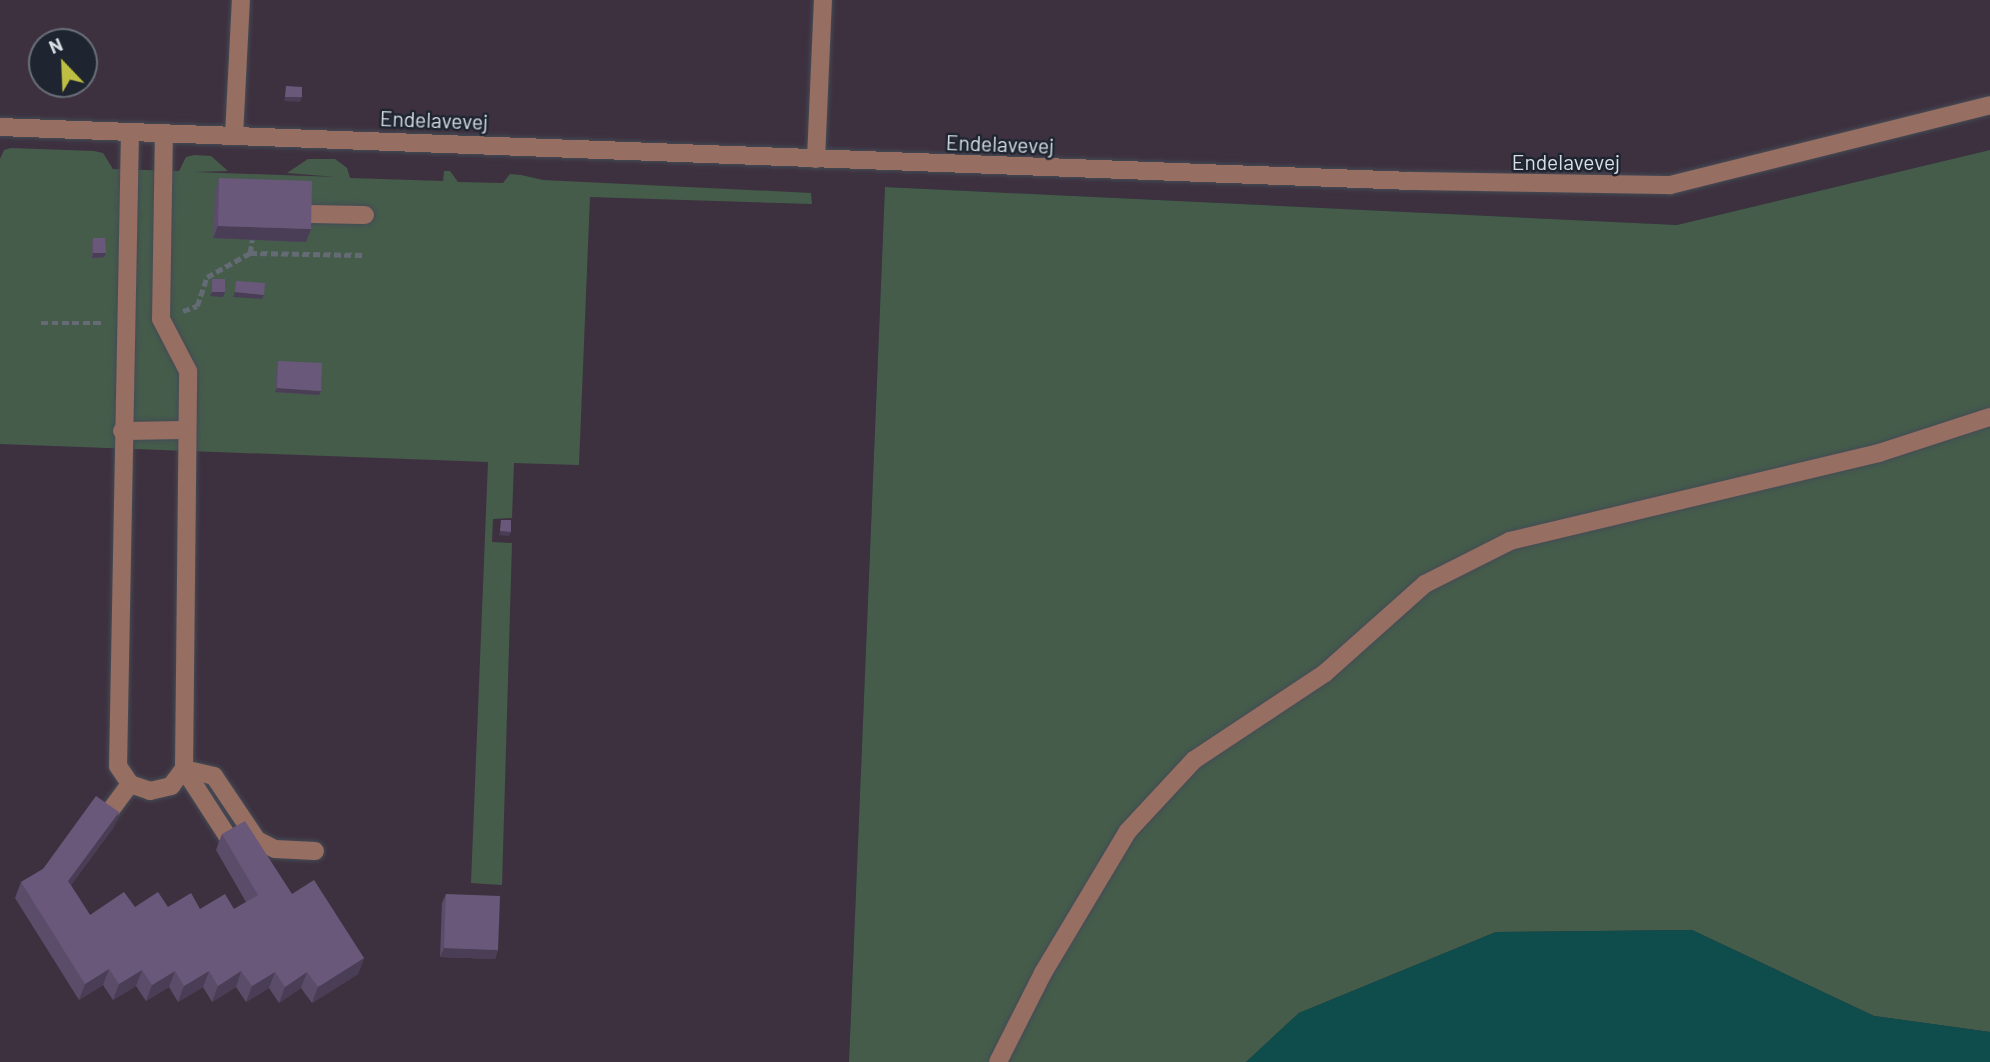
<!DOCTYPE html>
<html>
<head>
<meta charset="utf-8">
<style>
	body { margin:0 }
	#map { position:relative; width:1990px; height:1062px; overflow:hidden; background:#282f3a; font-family:Barlow,sans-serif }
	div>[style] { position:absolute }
	.industrial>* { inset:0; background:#3e313f }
	.green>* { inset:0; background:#455c4b }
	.water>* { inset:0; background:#0f4d4d }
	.path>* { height:4.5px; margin-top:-2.25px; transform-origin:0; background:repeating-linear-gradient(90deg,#656b75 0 7px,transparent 0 10.5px) }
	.roads { filter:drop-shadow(0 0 2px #444b55) drop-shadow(0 0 2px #444b55) }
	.minor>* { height:18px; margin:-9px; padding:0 9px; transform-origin:9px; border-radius:9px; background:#966e62 }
	.wall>* { inset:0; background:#5b4c6a }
	.shaded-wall>* { inset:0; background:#4a3e56 }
	.building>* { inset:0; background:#6a587b }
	span { translate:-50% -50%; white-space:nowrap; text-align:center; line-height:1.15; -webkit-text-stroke:5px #1e2530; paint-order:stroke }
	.street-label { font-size:21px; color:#d9dde4 }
	.north { position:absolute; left:28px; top:28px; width:70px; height:70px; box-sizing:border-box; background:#1e2530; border:2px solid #696f78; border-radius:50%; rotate:337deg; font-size:19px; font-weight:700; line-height:28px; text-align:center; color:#d9dde4 }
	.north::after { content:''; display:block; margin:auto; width:24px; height:32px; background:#bebf42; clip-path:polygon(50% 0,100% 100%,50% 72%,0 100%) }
</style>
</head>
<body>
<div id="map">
	<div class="industrial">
		<div style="clip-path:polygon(evenodd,0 0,1990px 0,1990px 150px,1677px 225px,885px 187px,849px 1062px,0 1062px,0 0,42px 42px,84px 42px,84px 84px,42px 84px,42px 42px)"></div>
	</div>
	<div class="green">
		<div style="clip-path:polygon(11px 148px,94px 151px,103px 153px,113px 169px,179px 171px,186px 157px,194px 155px,211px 156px,228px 171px,195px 172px,336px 177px,287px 173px,308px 159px,335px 159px,347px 168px,350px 178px,443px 181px,444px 171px,450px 171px,458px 182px,503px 183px,510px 174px,521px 175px,543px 180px,811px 193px,812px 204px,590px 197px,579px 465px,514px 463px,512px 518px,493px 519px,492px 542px,512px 543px,502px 885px,471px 883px,488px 462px,0 444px,0 159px,4px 150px)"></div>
		<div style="clip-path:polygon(1990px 150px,1990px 1032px,1874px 1016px,1692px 930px,1496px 932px,1299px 1013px,1246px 1062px,849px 1062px,885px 187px,1677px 225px)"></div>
	</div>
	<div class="water">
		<div style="clip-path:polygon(1692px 930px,1874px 1016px,1990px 1032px,1990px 1062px,1246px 1062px,1299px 1013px,1496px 932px)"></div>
	</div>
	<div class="path">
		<div style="left:250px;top:253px;width:112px;rotate:1deg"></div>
		<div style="left:183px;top:311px;width:15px;rotate:-20deg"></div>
		<div style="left:197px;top:306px;width:31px;rotate:-71deg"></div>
		<div style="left:207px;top:277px;width:49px;rotate:-29.2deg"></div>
		<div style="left:250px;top:253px;width:13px;rotate:-81deg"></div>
		<div style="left:41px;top:323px;width:62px"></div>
	</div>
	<div class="roads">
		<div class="minor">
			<div style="left:0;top:127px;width:1410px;rotate:2.19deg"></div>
			<div style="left:1409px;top:181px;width:261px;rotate:0.9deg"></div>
			<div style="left:1670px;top:185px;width:330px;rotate:-14deg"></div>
			<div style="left:130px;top:132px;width:634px;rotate:91.08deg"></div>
			<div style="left:118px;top:766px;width:22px;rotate:56deg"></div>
			<div style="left:130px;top:784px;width:21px;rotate:19deg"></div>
			<div style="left:150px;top:791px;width:22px;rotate:-13deg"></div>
			<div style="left:171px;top:786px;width:21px;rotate:-53deg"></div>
			<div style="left:184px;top:769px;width:398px;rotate:-89.4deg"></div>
			<div style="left:188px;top:371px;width:59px;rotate:-117.4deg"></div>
			<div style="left:161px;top:319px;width:186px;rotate:-89.1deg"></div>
			<div style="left:234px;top:136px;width:136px;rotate:-87.1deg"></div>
			<div style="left:816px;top:159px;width:159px;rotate:-87.5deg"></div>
			<div style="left:307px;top:214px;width:58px;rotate:1deg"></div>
			<div style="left:122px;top:431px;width:65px;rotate:-0.9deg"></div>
			<div style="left:184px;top:769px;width:98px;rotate:57.1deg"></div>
			<div style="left:184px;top:769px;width:31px;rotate:13deg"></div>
			<div style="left:214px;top:776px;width:77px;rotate:56.1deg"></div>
			<div style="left:257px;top:840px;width:20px;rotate:27deg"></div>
			<div style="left:275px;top:849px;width:40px;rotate:2.9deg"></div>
			<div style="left:99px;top:826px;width:52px;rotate:-53.6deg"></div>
			<div style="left:998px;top:1062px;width:100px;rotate:-63.2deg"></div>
			<div style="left:1043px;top:973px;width:165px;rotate:-59.1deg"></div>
			<div style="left:1128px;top:831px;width:97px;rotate:-47.1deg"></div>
			<div style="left:1194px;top:760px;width:157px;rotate:-33.6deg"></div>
			<div style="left:1325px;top:673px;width:134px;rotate:-41.7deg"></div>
			<div style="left:1425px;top:584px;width:95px;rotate:-26.8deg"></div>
			<div style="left:1510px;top:541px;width:379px;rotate:-13.4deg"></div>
			<div style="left:1879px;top:453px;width:117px;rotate:-18deg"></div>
		</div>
	</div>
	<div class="wall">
		<div style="clip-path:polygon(219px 178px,311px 229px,306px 242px,213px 238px,215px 191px)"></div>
		<div style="clip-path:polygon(93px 238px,106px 253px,104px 257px,92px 258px,92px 243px)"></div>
		<div style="clip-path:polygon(278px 361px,319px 395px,275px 392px,277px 365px)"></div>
		<div style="clip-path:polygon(119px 812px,113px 828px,71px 885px,90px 915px,135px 907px,168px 907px,200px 909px,234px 909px,246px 902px,216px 850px,222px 834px,292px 894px,364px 958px,358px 974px,312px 1003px,301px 988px,279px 1003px,269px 988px,246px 1002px,236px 987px,212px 1002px,203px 987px,178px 1002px,169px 987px,146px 1001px,136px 986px,113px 1000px,103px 985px,79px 1000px,15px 898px,21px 882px,43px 869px)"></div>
		<div style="clip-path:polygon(446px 894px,498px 950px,495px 959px,440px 957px,442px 903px)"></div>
	</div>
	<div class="shaded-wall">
		<div style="clip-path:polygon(285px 97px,302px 97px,300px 102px,284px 101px)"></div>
		<div style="clip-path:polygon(218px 226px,311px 229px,306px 242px,213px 238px)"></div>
		<div style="clip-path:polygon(93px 253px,106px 253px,104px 257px,92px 258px)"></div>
		<div style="clip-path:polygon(212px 292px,225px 292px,223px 297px,210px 296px)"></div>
		<div style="clip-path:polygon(235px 292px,264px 295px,262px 299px,233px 297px)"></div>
		<div style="clip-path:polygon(277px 388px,321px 391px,319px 395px,275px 392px)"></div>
		<div style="clip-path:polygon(500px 531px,511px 532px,509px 536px,499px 535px)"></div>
		<div style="clip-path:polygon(119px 812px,113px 828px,62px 897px,68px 881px)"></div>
		<div style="clip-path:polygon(444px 948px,498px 950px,495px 959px,440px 957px)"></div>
		<div style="clip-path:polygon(364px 958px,358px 974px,312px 1003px,318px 987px)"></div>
		<div style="clip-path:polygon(109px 969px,103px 985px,79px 1000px,85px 984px)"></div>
		<div style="clip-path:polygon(142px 970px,136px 986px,113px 1000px,119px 984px)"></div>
		<div style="clip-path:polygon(175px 971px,169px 987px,146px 1001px,152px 985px)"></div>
		<div style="clip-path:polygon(209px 971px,203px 987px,178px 1002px,184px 986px)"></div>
		<div style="clip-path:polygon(241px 971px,236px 987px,212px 1002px,218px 986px)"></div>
		<div style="clip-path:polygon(275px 972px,269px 988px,246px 1002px,252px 986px)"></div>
		<div style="clip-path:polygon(307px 972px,301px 988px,279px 1003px,285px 987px)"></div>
	</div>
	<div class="building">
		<div style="clip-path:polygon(286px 86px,302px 87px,302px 97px,285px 97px)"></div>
		<div style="clip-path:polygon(219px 178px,312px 181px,311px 229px,218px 226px)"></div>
		<div style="clip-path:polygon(93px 238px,105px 238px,106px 253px,93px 253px)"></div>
		<div style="clip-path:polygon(212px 279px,225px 279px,225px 292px,212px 292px)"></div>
		<div style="clip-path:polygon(236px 281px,265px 283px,264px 295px,235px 292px)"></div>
		<div style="clip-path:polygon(278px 361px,322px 363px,321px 391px,277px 388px)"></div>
		<div style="clip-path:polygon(501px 520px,511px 520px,511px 532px,500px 531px)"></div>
		<div style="clip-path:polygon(96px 796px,119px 812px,68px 881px,90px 915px,124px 892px,135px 907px,158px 892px,168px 907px,191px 893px,200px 909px,225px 894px,234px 909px,258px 895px,222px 834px,245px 821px,292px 894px,314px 880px,364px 958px,318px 987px,307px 972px,285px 987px,275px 972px,252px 986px,241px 971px,218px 986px,209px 971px,184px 986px,175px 971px,152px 985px,142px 970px,119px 984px,109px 969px,85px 984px,21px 882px,43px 869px)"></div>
		<div style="clip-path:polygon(446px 894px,500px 896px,498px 950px,444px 948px)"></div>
	</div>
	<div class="street-label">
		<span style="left:434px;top:120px;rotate:2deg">Endelavevej</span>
		<span style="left:1000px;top:144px;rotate:2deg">Endelavevej</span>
		<span style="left:1566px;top:162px">Endelavevej</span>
	</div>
	<div class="north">N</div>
</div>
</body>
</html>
